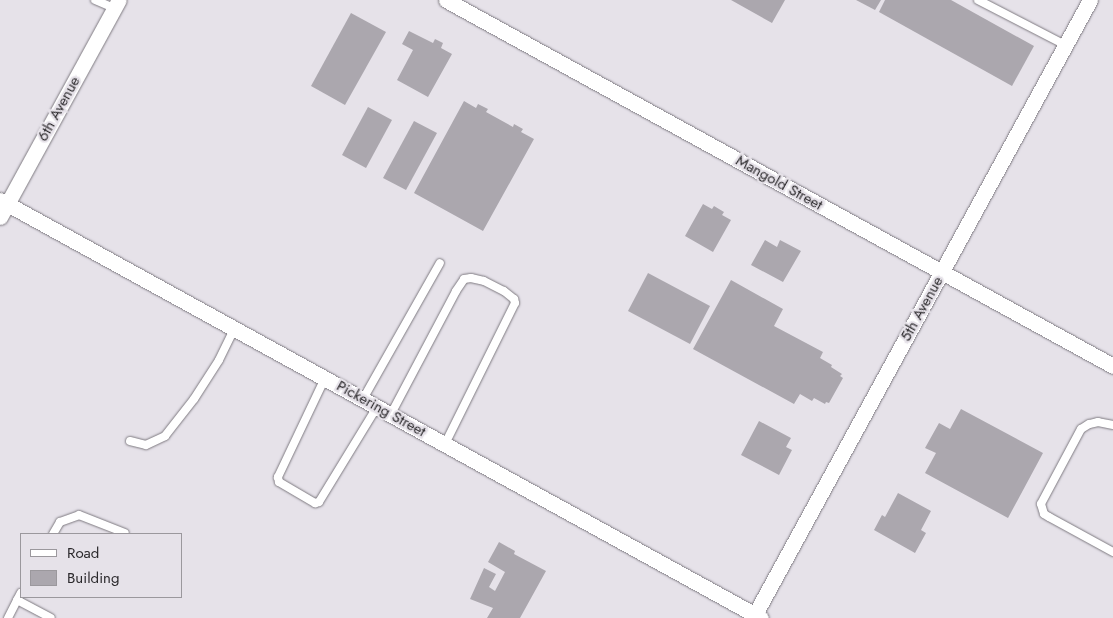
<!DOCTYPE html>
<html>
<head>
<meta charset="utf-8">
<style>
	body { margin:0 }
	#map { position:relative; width:1113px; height:618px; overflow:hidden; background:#e6e2e9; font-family:Jost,sans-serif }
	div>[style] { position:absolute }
	.building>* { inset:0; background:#aba7ae }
	.roads { filter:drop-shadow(0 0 1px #7e7a81) drop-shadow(0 0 1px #7e7a81) }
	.lane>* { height:8px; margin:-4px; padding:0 4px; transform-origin:4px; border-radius:4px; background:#fff }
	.street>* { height:15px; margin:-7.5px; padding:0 7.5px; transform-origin:7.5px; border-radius:7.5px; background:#fff }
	span { translate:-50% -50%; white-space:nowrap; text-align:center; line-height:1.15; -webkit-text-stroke:4.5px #e6e2e9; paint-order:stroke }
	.street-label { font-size:15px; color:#2b292c }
	.legend { position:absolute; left:20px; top:533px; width:162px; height:65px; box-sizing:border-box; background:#e6e2e9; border:1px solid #9b989d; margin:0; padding:6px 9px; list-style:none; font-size:15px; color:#2b292c }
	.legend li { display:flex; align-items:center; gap:10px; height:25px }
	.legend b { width:25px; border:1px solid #9b989d }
</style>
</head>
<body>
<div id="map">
	<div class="building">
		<div style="clip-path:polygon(731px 0,785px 0,772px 23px)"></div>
		<div style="clip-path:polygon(856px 0,881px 0,875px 10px)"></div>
		<div style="clip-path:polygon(885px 0,951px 0,1034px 46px,1012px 86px,879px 12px)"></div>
		<div style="clip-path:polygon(351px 13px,386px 32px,345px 105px,311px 86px)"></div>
		<div style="clip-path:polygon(409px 31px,433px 43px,435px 39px,443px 43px,441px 48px,452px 54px,428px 97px,397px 80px,413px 50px,402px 44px)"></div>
		<div style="clip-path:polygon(464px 101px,476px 108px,478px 104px,488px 109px,486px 112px,513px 127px,514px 124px,523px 129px,521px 132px,534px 139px,483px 231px,414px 193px)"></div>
		<div style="clip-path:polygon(368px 107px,392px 120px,366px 168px,342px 155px)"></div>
		<div style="clip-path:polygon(414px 121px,437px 133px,406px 190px,383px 178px)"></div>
		<div style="clip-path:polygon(703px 204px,712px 209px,714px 206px,724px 212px,722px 215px,731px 220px,713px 252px,685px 236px)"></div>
		<div style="clip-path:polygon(765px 240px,777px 247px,780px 240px,801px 251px,783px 282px,751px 265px)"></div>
		<div style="clip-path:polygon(648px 273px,710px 306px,690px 344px,628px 311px)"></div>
		<div style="clip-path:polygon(731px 280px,783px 309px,774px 326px,823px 352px,820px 358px,832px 365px,831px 367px,842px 374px,840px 376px,843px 378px,829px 403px,826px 402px,825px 404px,814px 398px,812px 401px,800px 394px,794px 404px,693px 349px)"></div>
		<div style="clip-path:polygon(961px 409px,1043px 453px,1008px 518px,925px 473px,936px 453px,925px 448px,939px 423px,950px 429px)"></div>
		<div style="clip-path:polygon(759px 421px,791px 438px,786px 447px,792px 450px,779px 475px,741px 455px)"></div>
		<div style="clip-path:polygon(898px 493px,931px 511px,921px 530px,926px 533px,915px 553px,874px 530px,882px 515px,885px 517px)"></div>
		<div style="clip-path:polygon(499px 542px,515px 551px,514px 554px,546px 571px,520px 618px,487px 618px,493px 608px,470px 599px,484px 568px,496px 574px,489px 587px,495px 591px,505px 572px,488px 562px)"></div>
	</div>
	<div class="roads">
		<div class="lane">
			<div style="left:95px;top:0;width:21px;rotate:23deg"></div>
			<div style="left:978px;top:0;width:98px;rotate:27.3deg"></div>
			<div style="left:325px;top:378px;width:110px;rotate:115.4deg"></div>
			<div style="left:278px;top:477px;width:5px;rotate:79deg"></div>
			<div style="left:279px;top:482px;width:42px;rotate:30.3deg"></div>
			<div style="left:315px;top:503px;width:4px;rotate:-14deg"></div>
			<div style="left:319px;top:502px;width:111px;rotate:-58.6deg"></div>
			<div style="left:363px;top:399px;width:156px;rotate:-60.5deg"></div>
			<div style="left:391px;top:414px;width:139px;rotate:-62.1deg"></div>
			<div style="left:456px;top:291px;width:14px;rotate:-56deg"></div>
			<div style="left:464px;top:279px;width:7px;rotate:-8deg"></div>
			<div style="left:471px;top:278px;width:13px;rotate:13deg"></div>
			<div style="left:484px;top:281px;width:22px;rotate:27deg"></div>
			<div style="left:504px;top:291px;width:13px;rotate:39deg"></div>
			<div style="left:514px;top:299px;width:4px;rotate:76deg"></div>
			<div style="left:515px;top:303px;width:157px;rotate:116.4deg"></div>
			<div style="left:1113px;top:425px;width:15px;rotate:-169deg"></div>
			<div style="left:1098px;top:422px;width:9px;rotate:167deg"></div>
			<div style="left:1089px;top:424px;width:9px;rotate:148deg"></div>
			<div style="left:1081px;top:429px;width:85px;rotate:118.1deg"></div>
			<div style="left:1041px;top:504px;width:10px;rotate:73deg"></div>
			<div style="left:1044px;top:514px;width:6px;rotate:31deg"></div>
			<div style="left:1049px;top:517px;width:73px;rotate:28.7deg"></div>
			<div style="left:130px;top:441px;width:16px;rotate:14deg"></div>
			<div style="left:146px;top:445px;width:21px;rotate:-25deg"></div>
			<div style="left:165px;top:436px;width:47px;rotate:-51.9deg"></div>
			<div style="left:194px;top:399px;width:46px;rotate:-57.3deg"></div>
			<div style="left:219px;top:360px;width:34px;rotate:-64deg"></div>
			<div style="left:53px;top:534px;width:14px;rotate:-60deg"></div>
			<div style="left:60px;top:522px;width:20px;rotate:-20deg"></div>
			<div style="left:79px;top:515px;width:49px;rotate:21.4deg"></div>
			<div style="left:17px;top:600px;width:38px;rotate:28deg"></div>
			<div style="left:8px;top:618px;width:28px;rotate:-63deg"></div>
		</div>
		<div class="street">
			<div style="left:446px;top:0;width:761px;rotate:28.75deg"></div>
			<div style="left:0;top:200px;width:868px;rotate:28.78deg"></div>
			<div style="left:0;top:217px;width:247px;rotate:-61.3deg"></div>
			<div style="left:753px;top:618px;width:704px;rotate:-61.4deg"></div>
		</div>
	</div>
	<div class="street-label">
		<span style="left:59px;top:109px;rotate:-61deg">6th Avenue</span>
		<span style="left:779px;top:183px;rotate:29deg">Mangold Street</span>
		<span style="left:922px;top:309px;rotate:-61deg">5th Avenue</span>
		<span style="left:381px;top:409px;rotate:29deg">Pickering Street</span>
	</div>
	<ul class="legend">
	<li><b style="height:6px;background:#fff"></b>Road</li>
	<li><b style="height:14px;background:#aba7ae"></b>Building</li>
	</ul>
</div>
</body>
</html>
